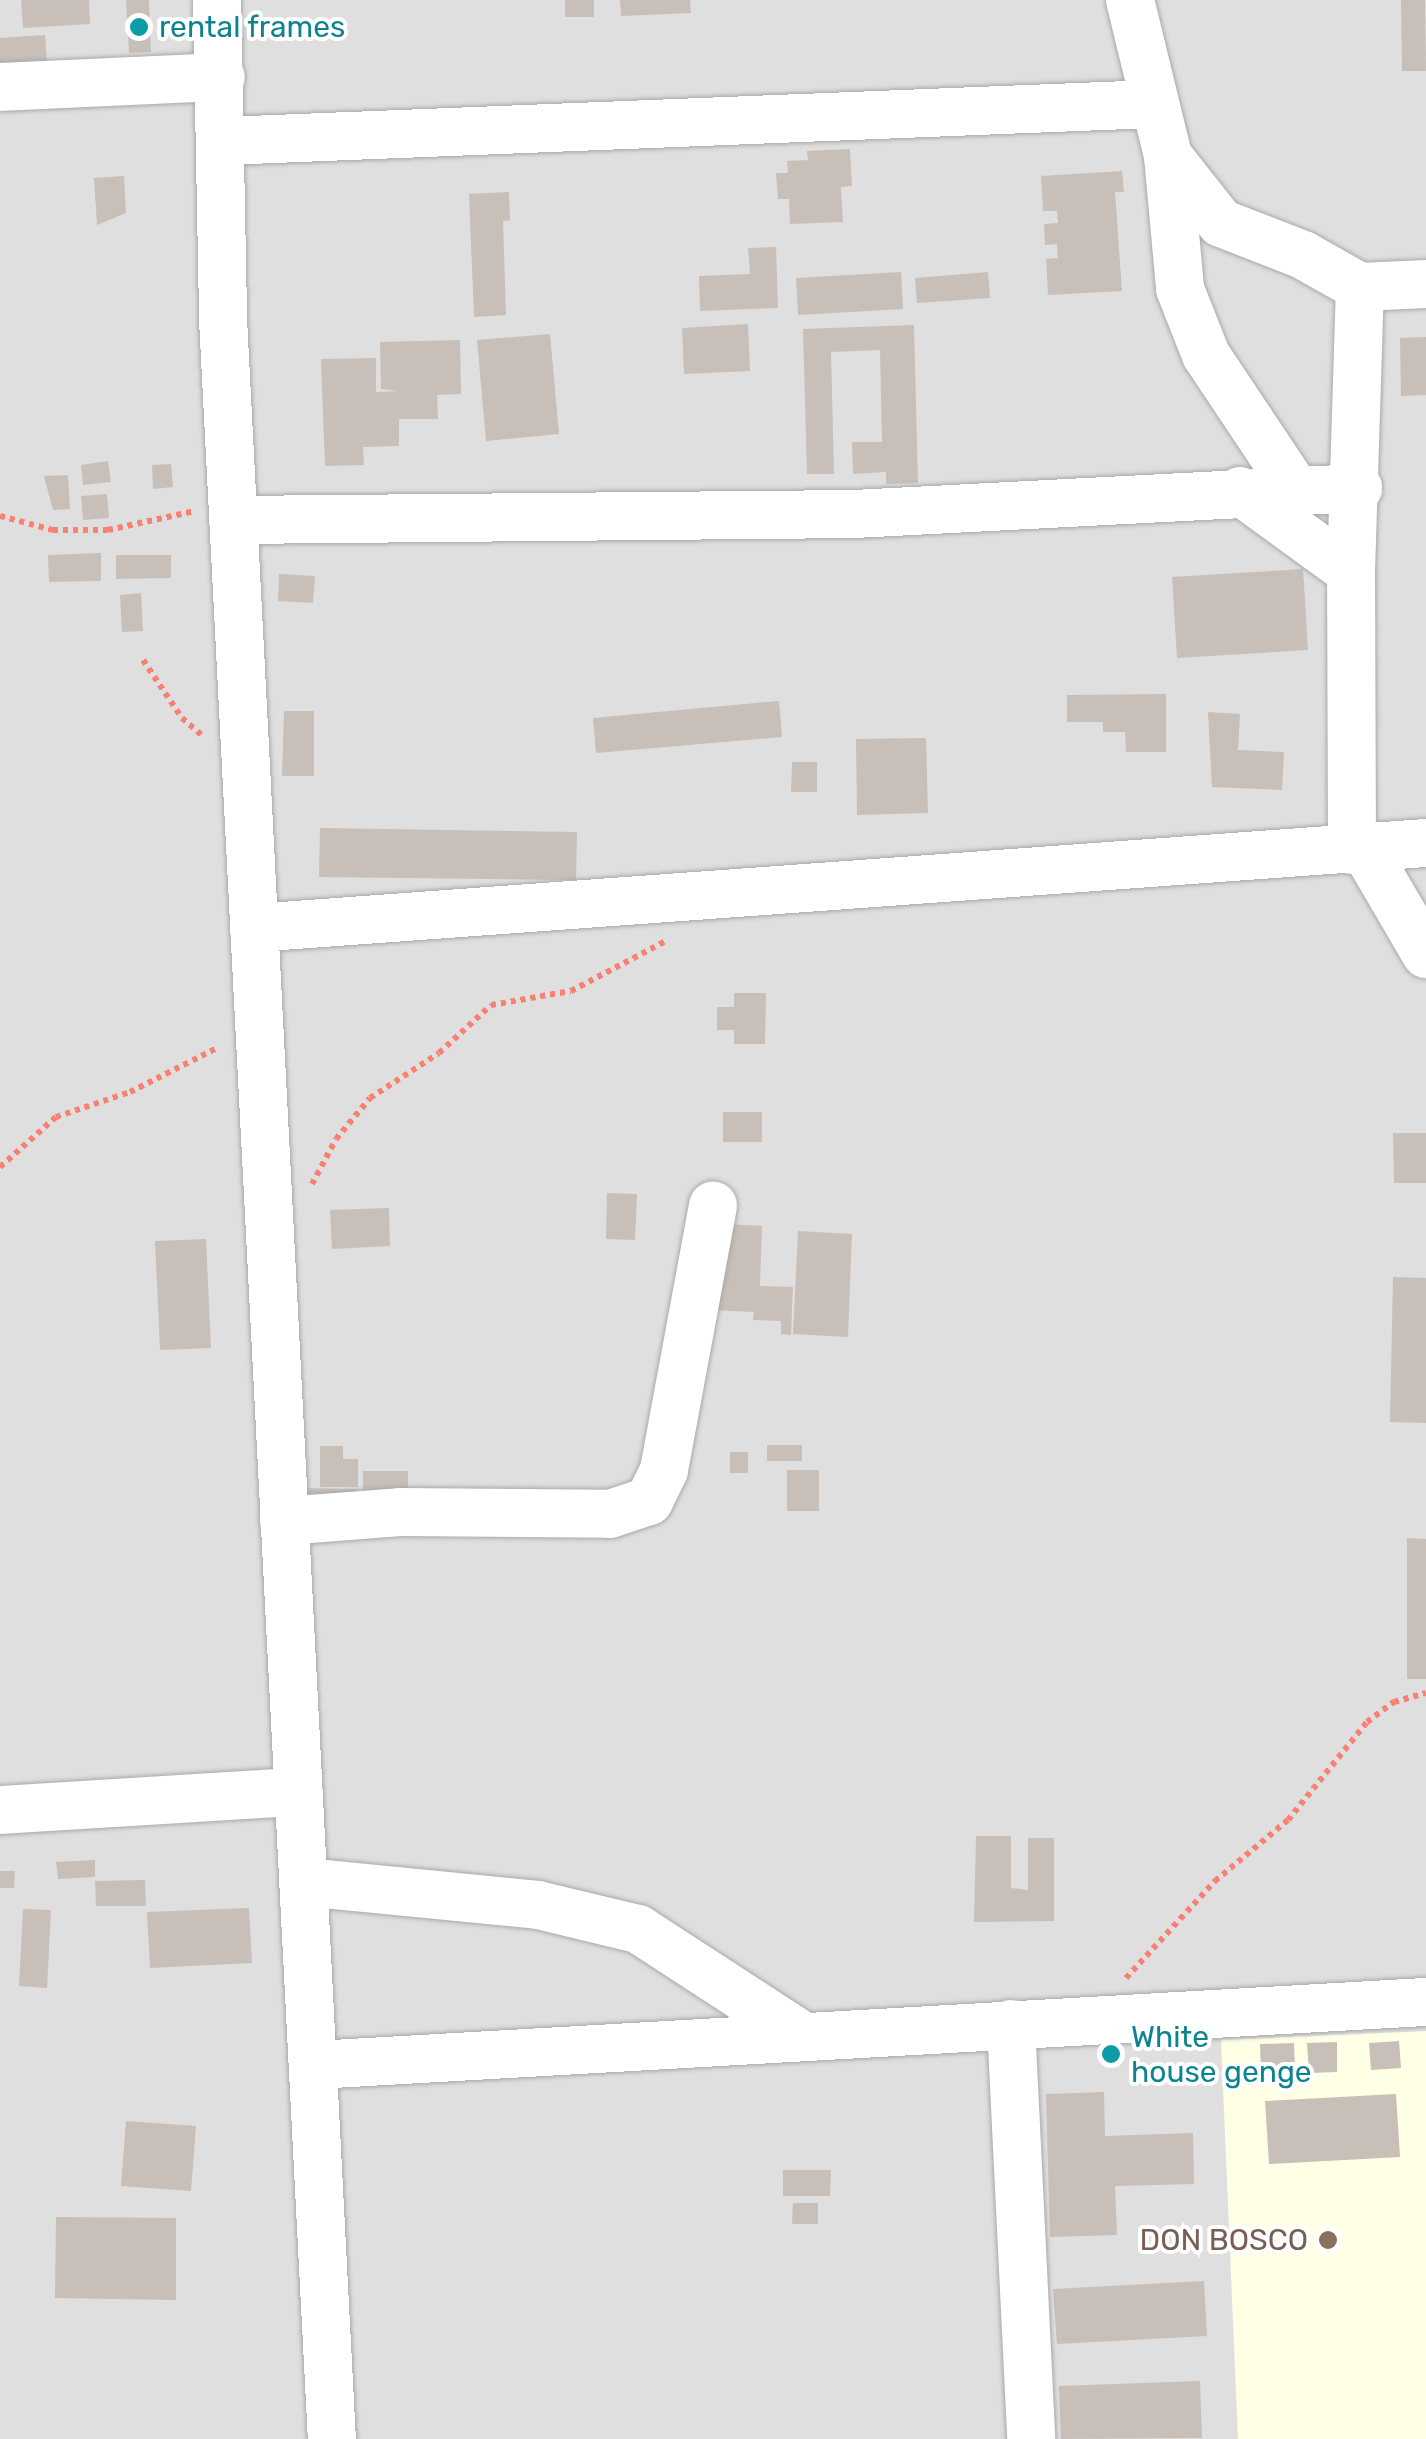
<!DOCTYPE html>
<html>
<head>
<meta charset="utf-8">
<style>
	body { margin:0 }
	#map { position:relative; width:1426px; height:2439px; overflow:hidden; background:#f2efe9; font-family:Rubik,sans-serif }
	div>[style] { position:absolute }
	.residential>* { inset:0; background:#e0dfdf }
	.education>* { inset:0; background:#ffffe5 }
	.building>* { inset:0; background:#c7bfb8 }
	.path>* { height:6px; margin-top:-3px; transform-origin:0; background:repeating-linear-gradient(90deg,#fa8072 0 5px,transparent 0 10px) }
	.roads { filter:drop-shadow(0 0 2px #a9a9a9) drop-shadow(0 0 2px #a9a9a9) }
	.street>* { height:48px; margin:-24px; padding:0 24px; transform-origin:24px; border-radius:24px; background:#fff }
	.dots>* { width:28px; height:28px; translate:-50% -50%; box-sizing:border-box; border:5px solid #fff; border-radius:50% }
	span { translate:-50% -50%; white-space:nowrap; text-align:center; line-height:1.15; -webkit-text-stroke:8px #fff; paint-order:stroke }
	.culture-label { font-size:30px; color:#0d838f }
	.left { translate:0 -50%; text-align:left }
	.education-label { font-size:30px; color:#785e54 }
	.right { translate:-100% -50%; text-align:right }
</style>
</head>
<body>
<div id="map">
	<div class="residential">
		<div style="clip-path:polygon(0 0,1426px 0,1426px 2439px,0 2439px)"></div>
	</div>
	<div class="education">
		<div style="clip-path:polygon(1426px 2031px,1426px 2439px,1238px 2439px,1221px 2040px)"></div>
	</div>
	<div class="building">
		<div style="clip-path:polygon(21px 0,89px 0,90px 24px,23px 28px)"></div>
		<div style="clip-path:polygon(126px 0,149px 0,151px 52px,129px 53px)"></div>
		<div style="clip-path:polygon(565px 0,594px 0,594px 17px,565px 17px)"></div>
		<div style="clip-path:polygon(620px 0,690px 0,691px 13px,621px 16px)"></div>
		<div style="clip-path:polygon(1401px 0,1425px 0,1426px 71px,1402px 71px)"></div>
		<div style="clip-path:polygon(45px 35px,47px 62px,0 65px,0 38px)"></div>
		<div style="clip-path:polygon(850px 149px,852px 186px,841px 187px,843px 222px,790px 224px,789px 199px,778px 199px,776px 173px,788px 173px,787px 161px,808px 160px,807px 151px)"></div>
		<div style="clip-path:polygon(1122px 171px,1124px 192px,1115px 192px,1122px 291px,1048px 295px,1046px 259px,1058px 258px,1057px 244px,1045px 245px,1044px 224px,1058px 223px,1057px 211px,1043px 211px,1041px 176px)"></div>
		<div style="clip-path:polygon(124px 176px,126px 213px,97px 225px,94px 178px)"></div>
		<div style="clip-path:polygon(509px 192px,510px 220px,503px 221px,506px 315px,474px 317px,469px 194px)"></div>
		<div style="clip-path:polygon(776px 247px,778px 308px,700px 311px,699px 276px,750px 274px,748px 248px)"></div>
		<div style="clip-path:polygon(901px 272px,903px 309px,798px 315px,796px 278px)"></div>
		<div style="clip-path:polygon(988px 272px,990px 298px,917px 303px,915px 278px)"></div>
		<div style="clip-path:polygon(748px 324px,750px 371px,684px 374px,682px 328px)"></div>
		<div style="clip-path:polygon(914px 325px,918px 483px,886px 484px,886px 472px,853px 474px,852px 442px,882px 442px,880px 350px,831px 352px,834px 474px,807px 474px,803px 329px)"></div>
		<div style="clip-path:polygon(550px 334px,559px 434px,486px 441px,477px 340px)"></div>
		<div style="clip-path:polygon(1426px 337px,1426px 395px,1401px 396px,1400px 338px)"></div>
		<div style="clip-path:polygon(460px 340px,461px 394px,437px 395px,438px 419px,399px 419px,399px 446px,363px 447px,364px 465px,325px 466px,321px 359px,376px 358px,376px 392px,399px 391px,381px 389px,380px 342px)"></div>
		<div style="clip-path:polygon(108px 461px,111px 482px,83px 485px,81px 465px)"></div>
		<div style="clip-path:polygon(171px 464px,173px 487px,153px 489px,152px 465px)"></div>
		<div style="clip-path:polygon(68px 475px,70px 509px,53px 510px,44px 476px)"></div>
		<div style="clip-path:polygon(107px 494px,109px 518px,83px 520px,81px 496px)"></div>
		<div style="clip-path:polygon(101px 553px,101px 581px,49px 582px,48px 555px)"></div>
		<div style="clip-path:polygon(116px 555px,171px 555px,171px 578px,116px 579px)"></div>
		<div style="clip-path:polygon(1303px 569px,1308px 650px,1177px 658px,1172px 577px)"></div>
		<div style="clip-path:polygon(279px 574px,315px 576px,313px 603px,278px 601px)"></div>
		<div style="clip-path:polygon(141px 593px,143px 631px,122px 632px,120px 595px)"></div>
		<div style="clip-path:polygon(1166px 694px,1166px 752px,1126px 752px,1125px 732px,1103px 732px,1103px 722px,1067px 722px,1067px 695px)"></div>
		<div style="clip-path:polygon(779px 701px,782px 737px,596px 753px,593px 718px)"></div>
		<div style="clip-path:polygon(284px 711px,314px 711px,314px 776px,282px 776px)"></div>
		<div style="clip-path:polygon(1208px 712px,1240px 714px,1238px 750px,1284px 752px,1282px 790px,1212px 787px)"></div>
		<div style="clip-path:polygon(926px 738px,928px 813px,857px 815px,856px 739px)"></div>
		<div style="clip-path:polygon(792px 762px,817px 762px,817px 792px,791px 792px)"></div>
		<div style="clip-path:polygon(320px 828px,577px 832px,576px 880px,319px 877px)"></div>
		<div style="clip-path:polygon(734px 993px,766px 993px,765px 1044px,734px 1044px,734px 1030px,717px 1030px,717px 1007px,734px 1007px)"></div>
		<div style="clip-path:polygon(723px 1112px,762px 1112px,762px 1142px,723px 1142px)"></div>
		<div style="clip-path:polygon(1393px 1133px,1426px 1133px,1426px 1183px,1394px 1183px)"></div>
		<div style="clip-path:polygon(607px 1193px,637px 1194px,635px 1240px,606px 1239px)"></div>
		<div style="clip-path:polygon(389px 1208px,390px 1246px,332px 1249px,330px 1210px)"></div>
		<div style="clip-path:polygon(713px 1223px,762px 1226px,760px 1286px,793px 1287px,791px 1335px,781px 1334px,781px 1321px,753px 1320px,754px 1312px,709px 1310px)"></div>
		<div style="clip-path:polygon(798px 1231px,852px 1234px,848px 1337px,793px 1334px)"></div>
		<div style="clip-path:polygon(206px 1239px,211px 1348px,160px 1350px,155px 1241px)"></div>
		<div style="clip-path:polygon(1393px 1277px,1426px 1278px,1426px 1423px,1390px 1422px)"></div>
		<div style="clip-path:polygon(767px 1445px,802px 1445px,802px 1461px,767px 1461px)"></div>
		<div style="clip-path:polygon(320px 1446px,343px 1446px,343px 1459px,358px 1459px,358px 1487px,320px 1487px)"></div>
		<div style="clip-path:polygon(730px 1452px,748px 1452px,748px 1473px,730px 1473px)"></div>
		<div style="clip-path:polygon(787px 1470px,819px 1470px,819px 1511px,787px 1511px)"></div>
		<div style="clip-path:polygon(363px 1471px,408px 1471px,408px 1503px,363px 1503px)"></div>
		<div style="clip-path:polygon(303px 1488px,357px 1489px,356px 1511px,303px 1510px)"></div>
		<div style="clip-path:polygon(1407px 1538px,1426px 1539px,1426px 1679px,1407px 1679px)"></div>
		<div style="clip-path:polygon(976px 1836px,1011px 1836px,1011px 1888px,1028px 1890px,1028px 1838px,1054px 1838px,1054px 1921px,974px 1922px)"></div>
		<div style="clip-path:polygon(95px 1860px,95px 1877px,58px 1879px,56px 1862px)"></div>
		<div style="clip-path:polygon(0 1871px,15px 1871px,14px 1888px,0 1888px)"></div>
		<div style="clip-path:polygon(145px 1880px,146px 1906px,96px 1906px,95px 1881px)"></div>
		<div style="clip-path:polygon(249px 1908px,252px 1963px,150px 1968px,147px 1912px)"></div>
		<div style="clip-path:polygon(23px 1909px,51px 1910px,47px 1988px,19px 1986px)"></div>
		<div style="clip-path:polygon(1399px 2041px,1401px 2068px,1371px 2070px,1369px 2043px)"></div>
		<div style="clip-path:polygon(1337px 2042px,1337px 2072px,1309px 2073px,1307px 2043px)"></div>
		<div style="clip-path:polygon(1294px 2043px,1295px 2071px,1261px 2072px,1260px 2044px)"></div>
		<div style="clip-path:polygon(1104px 2092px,1105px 2136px,1193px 2133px,1194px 2184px,1115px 2186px,1117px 2235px,1050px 2237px,1046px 2094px)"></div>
		<div style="clip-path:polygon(1396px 2094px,1400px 2157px,1269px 2164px,1265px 2101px)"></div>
		<div style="clip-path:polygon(126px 2121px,196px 2126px,191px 2191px,121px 2186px)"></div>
		<div style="clip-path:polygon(783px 2170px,831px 2170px,830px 2196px,783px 2196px)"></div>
		<div style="clip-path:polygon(793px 2203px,818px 2203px,818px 2224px,792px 2224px)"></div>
		<div style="clip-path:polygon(56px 2217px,176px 2218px,176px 2300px,55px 2298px)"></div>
		<div style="clip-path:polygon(1204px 2281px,1207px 2336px,1057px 2344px,1053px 2289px)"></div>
		<div style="clip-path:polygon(1200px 2381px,1202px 2438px,1061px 2439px,1059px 2386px)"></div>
	</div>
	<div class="path">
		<div style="left:0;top:516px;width:55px;rotate:14.8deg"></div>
		<div style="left:53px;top:530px;width:55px"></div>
		<div style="left:108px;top:530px;width:89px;rotate:-12.3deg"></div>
		<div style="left:143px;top:660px;width:70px;rotate:56.1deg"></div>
		<div style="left:182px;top:718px;width:29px;rotate:41deg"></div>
		<div style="left:0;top:1167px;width:75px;rotate:-41.8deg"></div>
		<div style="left:56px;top:1117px;width:78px;rotate:-18.7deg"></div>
		<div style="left:130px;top:1092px;width:100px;rotate:-26.8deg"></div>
		<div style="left:312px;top:1184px;width:51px;rotate:-61.9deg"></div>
		<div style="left:336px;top:1139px;width:53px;rotate:-50.3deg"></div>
		<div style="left:370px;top:1098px;width:82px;rotate:-33.1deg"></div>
		<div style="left:439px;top:1053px;width:71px;rotate:-42.7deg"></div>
		<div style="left:491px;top:1005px;width:81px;rotate:-9.9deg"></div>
		<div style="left:571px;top:991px;width:107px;rotate:-27.8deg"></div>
		<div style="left:1126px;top:1978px;width:132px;rotate:-47.5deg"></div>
		<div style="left:1215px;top:1881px;width:95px;rotate:-39.9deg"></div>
		<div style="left:1288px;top:1820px;width:126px;rotate:-51.1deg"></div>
		<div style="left:1367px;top:1722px;width:34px;rotate:-37deg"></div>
		<div style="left:1394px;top:1702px;width:33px;rotate:-16deg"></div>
	</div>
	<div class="roads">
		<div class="street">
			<div style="left:217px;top:0;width:319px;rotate:88.9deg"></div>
			<div style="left:223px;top:319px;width:2123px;rotate:87.06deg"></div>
			<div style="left:1130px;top:0;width:161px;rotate:76.3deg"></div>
			<div style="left:1168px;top:156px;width:85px;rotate:51.7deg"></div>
			<div style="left:1221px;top:223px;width:88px;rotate:21.3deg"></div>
			<div style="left:1303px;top:255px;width:65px;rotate:29.3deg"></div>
			<div style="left:1360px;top:287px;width:66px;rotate:-2.6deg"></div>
			<div style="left:0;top:87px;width:221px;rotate:-2.6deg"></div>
			<div style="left:224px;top:141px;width:931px;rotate:-2.28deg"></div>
			<div style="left:1168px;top:156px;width:134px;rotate:84.8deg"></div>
			<div style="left:1180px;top:289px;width:71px;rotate:68.5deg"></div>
			<div style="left:1206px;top:355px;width:162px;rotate:56.3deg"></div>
			<div style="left:1240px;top:491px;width:137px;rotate:36.1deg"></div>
			<div style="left:233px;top:520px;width:621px;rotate:-0.55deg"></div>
			<div style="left:854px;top:514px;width:505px;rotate:-2.95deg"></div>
			<div style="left:1364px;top:848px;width:123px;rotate:59.7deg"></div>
			<div style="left:1352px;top:850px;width:278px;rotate:-90.2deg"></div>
			<div style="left:1351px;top:572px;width:285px;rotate:-88.2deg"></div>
			<div style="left:254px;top:928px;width:1175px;rotate:-4.15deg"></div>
			<div style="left:284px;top:1521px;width:116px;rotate:-4.4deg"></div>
			<div style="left:400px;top:1512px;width:210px;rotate:0.5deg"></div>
			<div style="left:610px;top:1514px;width:41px;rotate:-18.4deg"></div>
			<div style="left:649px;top:1501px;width:34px;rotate:-64deg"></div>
			<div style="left:664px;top:1470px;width:269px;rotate:-79.5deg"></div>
			<div style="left:0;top:1810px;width:299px;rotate:-3.5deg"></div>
			<div style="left:304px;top:1882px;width:235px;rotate:5.6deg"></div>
			<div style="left:538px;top:1905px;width:103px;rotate:13.5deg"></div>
			<div style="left:638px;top:1929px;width:197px;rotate:33deg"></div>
			<div style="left:1011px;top:2024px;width:415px;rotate:87.2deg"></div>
			<div style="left:315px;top:2065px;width:1113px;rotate:-3.25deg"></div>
		</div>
	</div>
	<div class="dots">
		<div style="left:139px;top:27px;background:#0f9aa8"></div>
		<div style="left:1111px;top:2054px;background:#0f9aa8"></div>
		<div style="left:1328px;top:2240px;background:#8d6e63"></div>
	</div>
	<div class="culture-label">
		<span class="left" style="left:159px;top:27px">rental frames</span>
		<span class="left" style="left:1131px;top:2054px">White<br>house genge</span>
	</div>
	<div class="education-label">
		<span class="right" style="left:1308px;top:2240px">DON BOSCO</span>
	</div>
</div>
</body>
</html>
